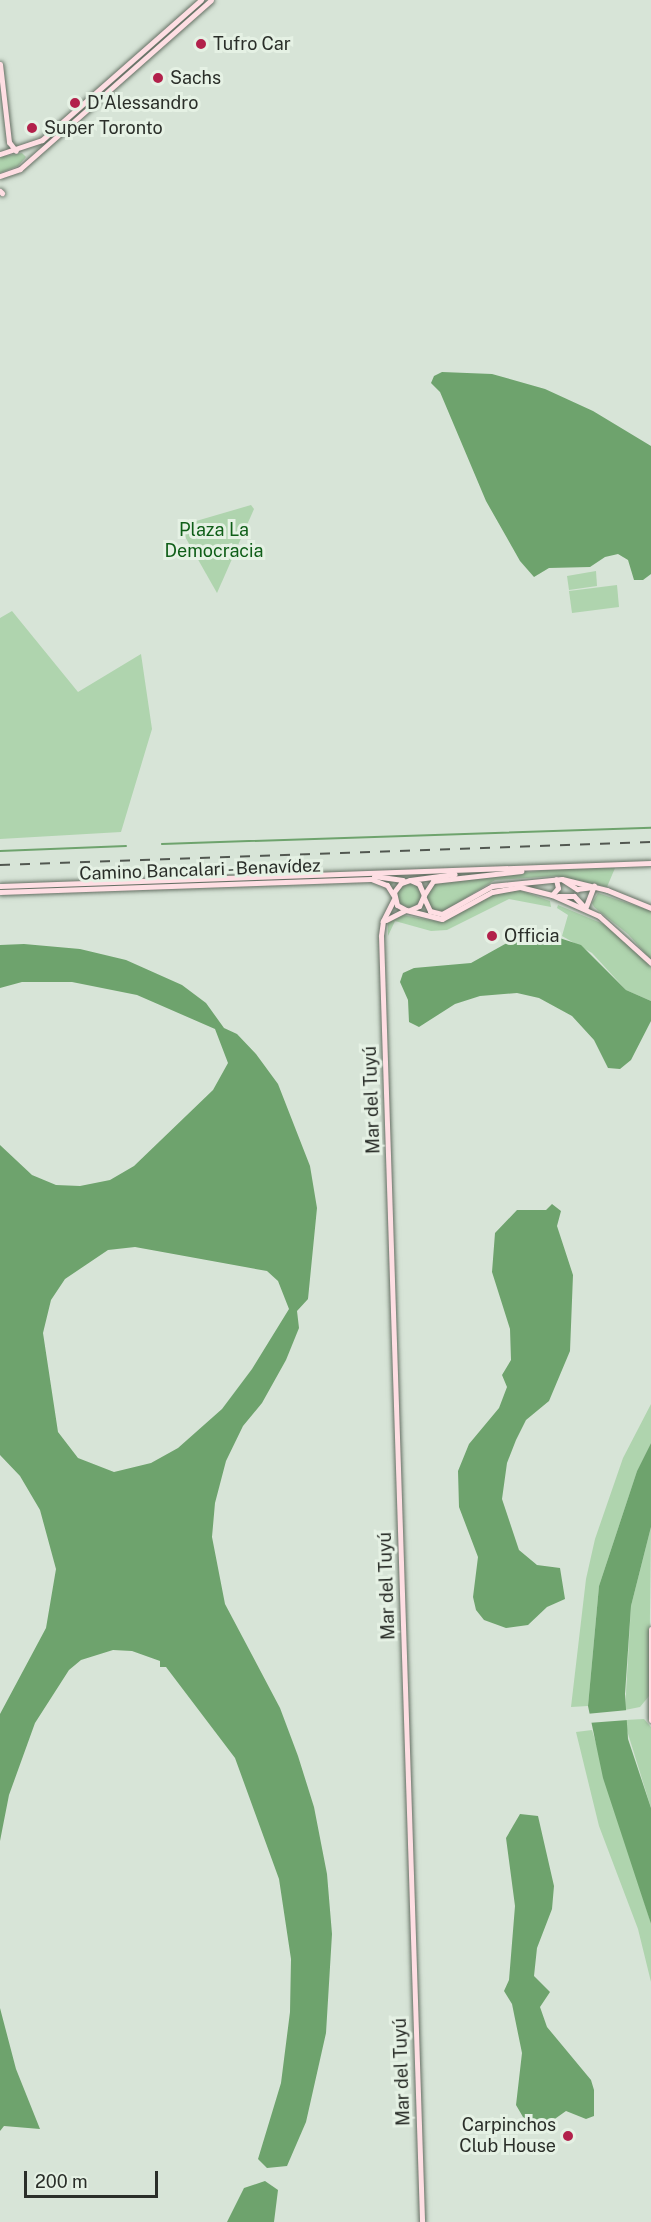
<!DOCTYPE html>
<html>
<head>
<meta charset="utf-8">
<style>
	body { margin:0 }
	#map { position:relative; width:651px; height:2222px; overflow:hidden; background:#d7e4d7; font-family:"Public Sans",sans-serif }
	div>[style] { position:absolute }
	.green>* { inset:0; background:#afd4ae }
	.round { border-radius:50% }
	.water>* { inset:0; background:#6ea36d }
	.pier>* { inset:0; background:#d7e4d7 }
	.stream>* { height:1.5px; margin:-0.75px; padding:0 0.75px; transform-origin:0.75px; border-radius:0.75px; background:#6ea36d }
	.roads { filter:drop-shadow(0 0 2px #657064) drop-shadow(0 0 2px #657064) }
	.secondary>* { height:5px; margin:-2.5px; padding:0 2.5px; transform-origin:2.5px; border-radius:2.5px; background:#fedee3 }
	.rail>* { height:1.5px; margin-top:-0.75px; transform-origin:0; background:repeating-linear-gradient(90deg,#515750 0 10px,transparent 0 20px) }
	.dots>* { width:16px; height:16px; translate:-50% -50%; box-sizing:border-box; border:3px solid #e5f1e4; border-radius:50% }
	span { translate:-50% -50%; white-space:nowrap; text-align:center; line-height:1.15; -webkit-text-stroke:6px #e5f1e4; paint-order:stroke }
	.poi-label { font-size:18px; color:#2a2e29 }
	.left { translate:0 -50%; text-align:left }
	.right { translate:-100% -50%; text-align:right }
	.park-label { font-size:18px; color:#0f5e18 }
	.street-label { font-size:18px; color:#2a2e29 }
	.scale { position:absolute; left:24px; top:2171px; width:134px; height:27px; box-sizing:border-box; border:3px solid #2a2e29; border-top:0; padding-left:8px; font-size:18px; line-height:21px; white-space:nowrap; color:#2a2e29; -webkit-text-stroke:4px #e5f1e4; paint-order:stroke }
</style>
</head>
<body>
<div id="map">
	<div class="green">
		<div style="clip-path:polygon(22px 153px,26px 157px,18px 166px,0 173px,0 157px)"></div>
		<div style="clip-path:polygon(251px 505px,254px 509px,217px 593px,179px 526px)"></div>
		<div style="clip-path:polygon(596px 571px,597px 586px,569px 590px,567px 576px)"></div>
		<div style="clip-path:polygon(617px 585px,619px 607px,572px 613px,569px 591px)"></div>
		<div style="clip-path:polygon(12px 611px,78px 692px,141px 654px,152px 729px,121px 832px,0 839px,0 618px)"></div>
		<div style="clip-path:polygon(566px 868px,615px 868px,607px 887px,557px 876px,495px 880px,444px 911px,432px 910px,425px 902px,434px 883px)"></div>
		<div style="clip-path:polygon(361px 875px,373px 876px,394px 882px,391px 886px,369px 876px,0 889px)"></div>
		<div class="round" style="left:397px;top:883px;width:24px;height:24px"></div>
		<div style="clip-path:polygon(519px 890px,550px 901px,551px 907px,509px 899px,447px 930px,431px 931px,395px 921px,388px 936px,388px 920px,397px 914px,440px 922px,494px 894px)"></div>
		<div style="clip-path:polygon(598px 893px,651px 911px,651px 960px,628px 934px,594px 907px,592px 903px)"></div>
		<div style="clip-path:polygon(558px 905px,608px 926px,632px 946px,651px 967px,651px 1001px,626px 990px,592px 953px,562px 936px,568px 915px,557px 908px)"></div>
		<div style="clip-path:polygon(651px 1404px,651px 1443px,637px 1471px,599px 1586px,588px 1706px,571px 1707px,586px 1579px,595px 1539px,623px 1458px)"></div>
		<div style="clip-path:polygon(651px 1527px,649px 1696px,640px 1707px,625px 1710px,631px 1606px)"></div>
		<div style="clip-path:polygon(644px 1719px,651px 1727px,651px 1808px,625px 1724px,625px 1720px)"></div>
		<div style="clip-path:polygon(592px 1730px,651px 1924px,651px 1982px,638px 1929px,599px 1826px,576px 1732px)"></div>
	</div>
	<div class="water">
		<div style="clip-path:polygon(442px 372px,492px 374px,545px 389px,593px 411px,651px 446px,651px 574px,643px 580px,634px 580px,628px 560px,618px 554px,605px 557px,590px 567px,549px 568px,534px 577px,520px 561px,486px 501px,440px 392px,431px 383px,434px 376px)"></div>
		<div style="clip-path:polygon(541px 932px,581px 945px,626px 990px,651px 1001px,651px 1021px,631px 1060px,620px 1069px,608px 1068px,594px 1040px,572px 1016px,539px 998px,517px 993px,480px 996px,455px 1004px,419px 1027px,409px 1022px,408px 1000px,400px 982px,403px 973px,414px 968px,471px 963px,514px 939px)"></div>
		<div style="clip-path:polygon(evenodd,24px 944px,80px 949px,126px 960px,182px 985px,206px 1003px,224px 1028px,237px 1034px,256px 1054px,278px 1084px,310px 1166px,317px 1208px,308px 1299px,297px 1311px,299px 1328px,286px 1360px,262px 1403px,243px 1426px,226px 1461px,215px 1503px,212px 1537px,225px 1604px,280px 1708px,298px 1756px,314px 1807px,327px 1874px,332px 1934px,326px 2033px,306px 2122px,287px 2166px,267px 2168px,258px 2159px,281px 2083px,290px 2012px,291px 1959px,279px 1879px,235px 1758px,166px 1667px,160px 1667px,160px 1661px,132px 1651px,113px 1650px,81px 1660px,69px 1670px,35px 1723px,9px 1795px,0 1841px,0 1714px,46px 1628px,56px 1569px,40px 1510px,20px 1476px,0 1455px,0 1145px,32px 1175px,56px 1185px,80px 1186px,110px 1180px,134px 1166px,213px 1090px,228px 1063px,215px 1029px,137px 995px,72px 982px,22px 982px,0 988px,0 945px,24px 944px,135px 1247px,267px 1271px,278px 1281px,289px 1309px,252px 1369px,222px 1409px,178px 1448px,151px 1463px,114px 1472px,78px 1458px,58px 1432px,43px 1333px,51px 1300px,65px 1279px,108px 1250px,135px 1247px)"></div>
		<div style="clip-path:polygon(552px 1204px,561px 1211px,557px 1226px,573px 1275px,570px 1351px,549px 1401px,526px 1420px,516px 1440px,507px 1463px,502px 1499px,519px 1550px,537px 1565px,560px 1568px,565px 1599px,547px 1607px,528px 1625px,506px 1628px,484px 1620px,476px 1610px,473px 1597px,478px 1557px,459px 1507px,458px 1471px,469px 1444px,499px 1408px,507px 1387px,502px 1375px,511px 1360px,510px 1329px,492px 1272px,495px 1233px,517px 1210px,546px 1210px)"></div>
		<div style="clip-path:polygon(651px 1443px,651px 1527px,631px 1606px,625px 1694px,628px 1739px,651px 1808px,651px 1924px,603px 1778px,588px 1706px,599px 1586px,637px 1471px)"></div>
		<div style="clip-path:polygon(520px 1814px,538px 1816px,554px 1886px,552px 1909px,537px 1948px,534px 1976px,550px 1992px,540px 2007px,547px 2027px,591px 2080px,594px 2090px,594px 2116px,586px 2119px,566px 2111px,542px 2128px,523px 2117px,516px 2105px,522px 2053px,512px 2004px,504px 1991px,509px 1980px,515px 1906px,506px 1838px)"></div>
		<div style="clip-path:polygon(0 2008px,16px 2069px,40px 2129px,4px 2126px,0 2131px)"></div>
		<div style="clip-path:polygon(265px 2181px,278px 2190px,274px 2222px,227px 2222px,244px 2188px)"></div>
	</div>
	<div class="pier">
		<div style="clip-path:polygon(628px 1710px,628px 1720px,588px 1723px,586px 1714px)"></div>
	</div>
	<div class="stream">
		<div style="left:162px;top:844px;width:489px;rotate:-1.9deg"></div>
		<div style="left:0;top:851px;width:126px;rotate:-2.3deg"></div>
	</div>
	<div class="roads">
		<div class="secondary">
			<div style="left:0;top:64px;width:79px;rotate:83.4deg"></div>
			<div style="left:9px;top:142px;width:11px;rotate:52deg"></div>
			<div style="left:0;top:154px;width:44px;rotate:-18.4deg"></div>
			<div style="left:42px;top:140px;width:212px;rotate:-41.4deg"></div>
			<div style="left:0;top:176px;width:21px;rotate:-19deg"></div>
			<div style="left:20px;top:169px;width:255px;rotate:-41.5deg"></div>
			<div style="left:0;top:191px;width:3px;rotate:45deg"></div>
			<div style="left:374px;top:876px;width:29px;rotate:8deg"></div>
			<div style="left:410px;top:880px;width:45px;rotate:-7.6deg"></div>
			<div style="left:563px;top:880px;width:17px;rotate:33deg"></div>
			<div style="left:577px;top:889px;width:16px;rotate:-7deg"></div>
			<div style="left:0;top:886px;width:651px;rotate:-2.02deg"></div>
			<div style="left:0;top:892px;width:371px;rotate:-2deg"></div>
			<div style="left:371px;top:879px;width:17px;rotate:21deg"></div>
			<div style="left:387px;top:885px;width:13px;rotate:58deg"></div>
			<div style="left:424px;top:895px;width:17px;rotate:-57deg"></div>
			<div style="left:433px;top:881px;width:89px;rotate:-6.5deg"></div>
			<div style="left:552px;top:895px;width:9px;rotate:-49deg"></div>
			<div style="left:558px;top:888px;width:9px;rotate:-103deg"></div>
			<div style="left:558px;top:896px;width:16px"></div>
			<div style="left:574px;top:896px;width:16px;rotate:47deg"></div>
			<div style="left:424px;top:898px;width:14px;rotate:65deg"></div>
			<div style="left:430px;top:911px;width:12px;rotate:14deg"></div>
			<div style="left:442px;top:914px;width:57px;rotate:-29.2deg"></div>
			<div style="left:492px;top:886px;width:70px;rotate:-5.7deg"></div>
			<div style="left:562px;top:879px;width:46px;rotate:13.7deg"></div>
			<div style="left:607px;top:890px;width:48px;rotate:22.2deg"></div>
			<div style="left:394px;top:899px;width:25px;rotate:117deg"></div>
			<div style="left:383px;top:921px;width:15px;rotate:98deg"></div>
			<div style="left:381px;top:936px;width:1287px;rotate:88.17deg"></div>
			<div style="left:585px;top:909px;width:25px;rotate:-69deg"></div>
			<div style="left:406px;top:910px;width:10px;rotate:-151deg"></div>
			<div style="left:397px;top:905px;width:13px;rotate:-103deg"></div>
			<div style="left:394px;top:892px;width:11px;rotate:-52deg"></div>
			<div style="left:401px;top:883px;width:9px;rotate:-18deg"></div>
			<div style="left:410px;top:880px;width:10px;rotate:24deg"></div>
			<div style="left:419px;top:884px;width:12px;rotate:66deg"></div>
			<div style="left:424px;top:895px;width:12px;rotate:114deg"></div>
			<div style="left:419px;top:906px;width:10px;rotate:156deg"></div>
			<div style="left:386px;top:920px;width:22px;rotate:-27deg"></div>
			<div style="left:406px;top:910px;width:37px;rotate:14deg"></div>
			<div style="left:442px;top:919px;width:57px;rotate:-28.4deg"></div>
			<div style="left:492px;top:892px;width:28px;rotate:-10deg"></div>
			<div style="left:520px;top:887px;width:33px;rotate:14deg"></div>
			<div style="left:552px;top:895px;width:51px;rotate:24.1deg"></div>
			<div style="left:599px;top:916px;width:70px;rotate:42.1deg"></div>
			<div style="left:651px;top:1629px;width:91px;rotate:90deg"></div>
		</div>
	</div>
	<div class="rail">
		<div style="left:0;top:865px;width:651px;rotate:-2.02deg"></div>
	</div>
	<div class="dots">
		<div style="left:201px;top:44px;background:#b2214b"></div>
		<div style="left:158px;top:78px;background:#b2214b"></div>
		<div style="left:75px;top:103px;background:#b2214b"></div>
		<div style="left:32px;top:128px;background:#b2214b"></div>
		<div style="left:492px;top:936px;background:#b2214b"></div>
		<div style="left:568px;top:2136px;background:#b2214b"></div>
	</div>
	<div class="poi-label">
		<span class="left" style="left:213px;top:44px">Tufro Car</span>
		<span class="left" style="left:170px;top:78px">Sachs</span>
		<span class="left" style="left:87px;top:103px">D'Alessandro</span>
		<span class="left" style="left:44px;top:128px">Super Toronto</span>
		<span class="left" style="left:504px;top:936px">Officia</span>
		<span class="right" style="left:556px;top:2136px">Carpinchos<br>Club House</span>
	</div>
	<div class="park-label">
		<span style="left:214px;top:541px">Plaza La<br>Democracia</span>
	</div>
	<div class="street-label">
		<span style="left:200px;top:870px;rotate:-2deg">Camino Bancalari - Benavídez</span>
		<span style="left:372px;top:1100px;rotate:-92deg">Mar del Tuyú</span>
		<span style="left:387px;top:1586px;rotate:-92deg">Mar del Tuyú</span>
		<span style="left:402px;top:2072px;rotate:-92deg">Mar del Tuyú</span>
	</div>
	<div class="scale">200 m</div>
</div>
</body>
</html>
